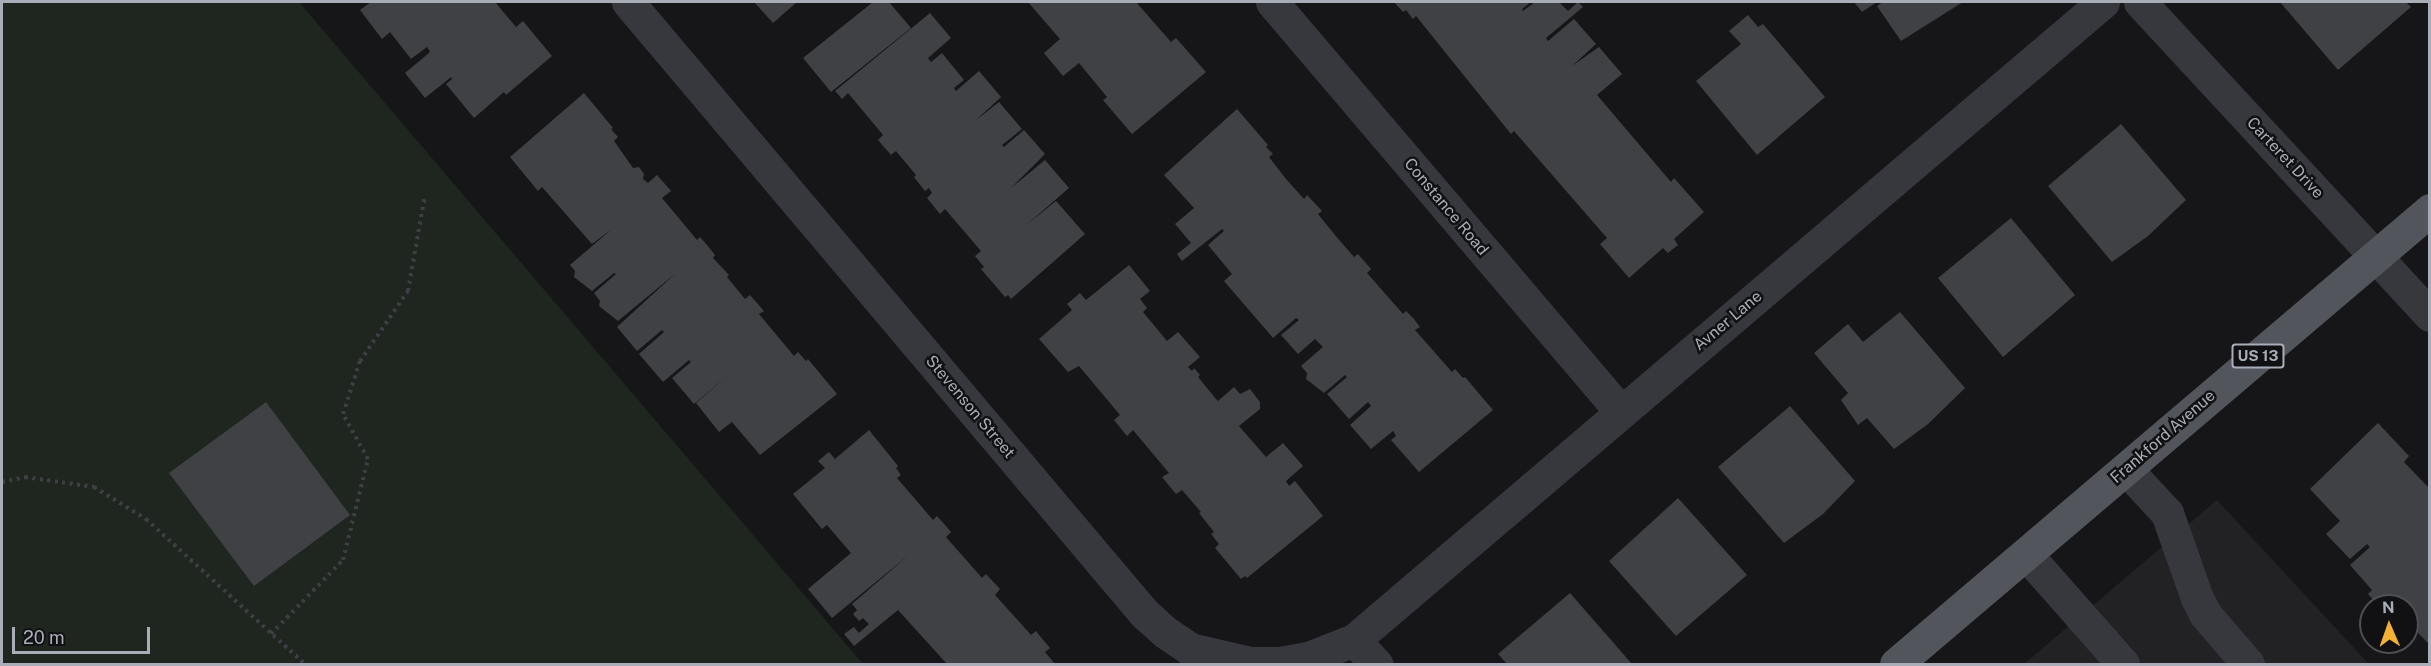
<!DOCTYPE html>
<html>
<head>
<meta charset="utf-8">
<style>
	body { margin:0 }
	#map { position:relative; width:2431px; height:666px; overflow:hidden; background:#161618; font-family:"Public Sans",sans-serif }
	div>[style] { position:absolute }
	.built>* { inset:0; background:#222225 }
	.green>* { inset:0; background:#1e261f }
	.building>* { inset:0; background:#404145 }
	.path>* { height:4px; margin-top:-2px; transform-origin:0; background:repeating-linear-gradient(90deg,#3d3f44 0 3px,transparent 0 7.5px) }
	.minor>* { height:33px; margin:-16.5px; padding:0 16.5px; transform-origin:16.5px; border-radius:16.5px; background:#37383d }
	.major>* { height:33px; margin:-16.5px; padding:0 16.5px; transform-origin:16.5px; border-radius:16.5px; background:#53555c }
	span { translate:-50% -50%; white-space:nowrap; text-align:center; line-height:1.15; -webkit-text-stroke:5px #111113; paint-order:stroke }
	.shield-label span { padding:2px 4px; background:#111113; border:2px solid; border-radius:4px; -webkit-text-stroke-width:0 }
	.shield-label { font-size:15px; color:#a8adb8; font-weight:700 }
	.street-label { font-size:16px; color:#a8adb8 }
	.frame { position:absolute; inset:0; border:3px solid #a8adb8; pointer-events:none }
	.north { position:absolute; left:2359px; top:594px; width:60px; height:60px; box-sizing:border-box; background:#111113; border:2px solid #4d4f55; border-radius:50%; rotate:358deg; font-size:16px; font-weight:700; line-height:24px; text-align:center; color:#a8adb8 }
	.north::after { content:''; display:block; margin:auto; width:21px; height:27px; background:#f2b134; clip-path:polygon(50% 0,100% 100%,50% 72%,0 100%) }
	.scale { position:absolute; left:12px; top:627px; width:138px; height:27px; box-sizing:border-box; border:3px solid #a8adb8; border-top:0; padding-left:8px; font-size:18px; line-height:21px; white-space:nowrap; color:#a8adb8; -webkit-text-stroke:4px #111113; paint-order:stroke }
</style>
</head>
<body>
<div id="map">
	<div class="built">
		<div style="clip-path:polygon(2217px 500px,2369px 664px,2024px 664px)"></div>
	</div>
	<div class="green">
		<div style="clip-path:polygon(2px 2px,299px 2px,863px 664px,2px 664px)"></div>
	</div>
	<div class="building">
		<div style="clip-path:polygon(371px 2px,495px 2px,516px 27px,523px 21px,552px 56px,506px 95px,504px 92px,474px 118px,446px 84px,452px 79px,451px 77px,425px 98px,405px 73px,430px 52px,429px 50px,427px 47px,411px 59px,390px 32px,382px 39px,360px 10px)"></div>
		<div style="clip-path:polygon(754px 2px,797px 2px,773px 23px)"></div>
		<div style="clip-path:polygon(873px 2px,889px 2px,911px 28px,831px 92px,803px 58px)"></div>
		<div style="clip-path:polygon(1028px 2px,1136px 2px,1171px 42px,1176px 38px,1206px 72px,1132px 134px,1103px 100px,1107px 97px,1079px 63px,1063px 76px,1044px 53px,1060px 39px)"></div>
		<div style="clip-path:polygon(1394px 2px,1531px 2px,1522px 9px,1523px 11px,1535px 2px,1559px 2px,1568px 11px,1578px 2px,1583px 7px,1546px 38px,1548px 41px,1574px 19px,1596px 44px,1572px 66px,1599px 47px,1622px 74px,1597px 95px,1671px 182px,1674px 178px,1704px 212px,1674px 239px,1678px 245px,1668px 253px,1663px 248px,1629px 278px,1600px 244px,1607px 238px,1514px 131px,1511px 134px,1416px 16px,1413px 19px,1406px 10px,1403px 12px)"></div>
		<div style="clip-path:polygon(1854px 2px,1877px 2px,1862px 12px)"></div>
		<div style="clip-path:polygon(1883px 2px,1963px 2px,1901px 41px,1877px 6px)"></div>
		<div style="clip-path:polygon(2280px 2px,2406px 2px,2411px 7px,2338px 70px)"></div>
		<div style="clip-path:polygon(930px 13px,951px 38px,928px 58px,931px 62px,942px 53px,964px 80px,954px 88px,956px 91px,979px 71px,1001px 97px,975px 121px,999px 102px,1022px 129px,1002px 145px,1004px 147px,1024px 130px,1045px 154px,1011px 188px,1045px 160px,1069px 188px,1025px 226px,1056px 201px,1085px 234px,1011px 299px,1008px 295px,1005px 297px,981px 269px,984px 267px,975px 256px,981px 251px,945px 209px,940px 214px,927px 198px,932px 193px,929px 188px,925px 191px,914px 177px,916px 175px,896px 151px,891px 155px,884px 147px,878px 140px,883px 135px,848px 93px,842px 99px,835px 91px)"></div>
		<div style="clip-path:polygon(1748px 15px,1758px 27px,1763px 24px,1825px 97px,1757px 155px,1696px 81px,1741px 44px,1729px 31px)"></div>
		<div style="clip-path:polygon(584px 93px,613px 128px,611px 129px,618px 137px,614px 141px,633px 168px,639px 167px,644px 174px,643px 179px,648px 183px,657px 175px,671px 191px,662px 198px,697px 240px,700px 237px,707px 245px,715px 255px,713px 258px,729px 275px,727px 277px,745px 299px,750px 295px,764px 311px,759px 314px,794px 356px,798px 352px,806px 361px,808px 359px,837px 394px,760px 455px,732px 422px,719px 432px,696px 403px,730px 374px,694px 404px,672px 378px,691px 362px,689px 360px,663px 382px,639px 354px,664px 332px,662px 330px,637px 351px,617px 327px,676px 273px,618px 321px,599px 306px,600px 301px,594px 293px,616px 274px,614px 273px,592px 291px,574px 277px,575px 271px,570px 265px,612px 229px,592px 244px,542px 187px,538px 191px,510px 157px)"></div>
		<div style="clip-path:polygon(1237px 109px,1268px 145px,1266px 147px,1273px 154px,1269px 157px,1286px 179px,1304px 199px,1307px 195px,1322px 211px,1318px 214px,1335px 235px,1354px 257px,1358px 254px,1371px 269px,1367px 273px,1403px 314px,1406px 311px,1414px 319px,1420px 327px,1415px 330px,1452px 372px,1455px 369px,1463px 378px,1465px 377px,1493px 410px,1419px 472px,1391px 440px,1396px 436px,1393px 431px,1371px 449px,1350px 425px,1371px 406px,1368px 402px,1349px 419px,1327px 394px,1347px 377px,1345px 375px,1324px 393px,1306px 379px,1307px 373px,1301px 366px,1323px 347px,1315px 339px,1298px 354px,1281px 335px,1299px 320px,1296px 318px,1273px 338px,1224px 281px,1232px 274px,1208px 245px,1224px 231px,1222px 229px,1182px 261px,1177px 254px,1191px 243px,1175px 224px,1194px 208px,1164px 175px)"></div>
		<div style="clip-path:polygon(2121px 124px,2186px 200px,2148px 236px,2112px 262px,2048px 186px)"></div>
		<div style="clip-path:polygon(2011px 218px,2075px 295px,2003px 357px,1938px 278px)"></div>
		<div style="clip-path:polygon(1129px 265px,1150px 291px,1140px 299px,1147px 308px,1143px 312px,1167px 341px,1178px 332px,1200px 357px,1188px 367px,1192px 371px,1194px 368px,1200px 375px,1198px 377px,1216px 399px,1218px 401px,1234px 387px,1240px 394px,1250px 389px,1260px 402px,1260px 409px,1239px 426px,1266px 457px,1283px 443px,1303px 466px,1286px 481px,1289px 486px,1295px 481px,1323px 516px,1247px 578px,1245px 576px,1241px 579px,1215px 548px,1219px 544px,1211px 534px,1214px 532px,1199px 513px,1201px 512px,1182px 490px,1176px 494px,1162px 477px,1169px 473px,1133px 430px,1127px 436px,1114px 420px,1120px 415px,1079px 366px,1068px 372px,1039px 339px,1072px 310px,1067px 304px,1080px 293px,1086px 300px)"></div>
		<div style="clip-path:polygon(1900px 312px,1965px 388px,1928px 424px,1894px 449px,1867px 418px,1858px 425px,1841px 400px,1848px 393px,1814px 353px,1848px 324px,1863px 342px)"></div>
		<div style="clip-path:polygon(266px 402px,350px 515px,254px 586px,169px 473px)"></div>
		<div style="clip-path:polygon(1790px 406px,1855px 481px,1823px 514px,1784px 543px,1718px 467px)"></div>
		<div style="clip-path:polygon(2378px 423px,2409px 456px,2404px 462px,2430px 489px,2430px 650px,2428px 643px,2407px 622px,2407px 606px,2379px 606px,2368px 594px,2372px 590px,2350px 565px,2370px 547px,2367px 544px,2350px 559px,2326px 534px,2340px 521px,2310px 489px)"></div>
		<div style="clip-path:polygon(869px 430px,898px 466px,896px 468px,901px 475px,897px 478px,933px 520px,937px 516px,945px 525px,951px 532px,946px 537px,982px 578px,986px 574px,1000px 589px,995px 595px,1031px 635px,1036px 631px,1044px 641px,1050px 648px,1045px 652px,1055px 664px,947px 664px,898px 610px,854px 646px,844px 634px,854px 627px,859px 633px,869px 624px,863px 618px,859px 621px,853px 614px,857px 610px,852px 604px,910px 554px,832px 618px,808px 589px,851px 553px,827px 525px,822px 529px,793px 494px,825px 468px,818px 461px,829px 452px,835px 459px)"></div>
		<div style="clip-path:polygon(1678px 498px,1747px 575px,1676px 636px,1609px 561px)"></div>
		<div style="clip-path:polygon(1570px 593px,1632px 664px,1507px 664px,1498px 654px)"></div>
	</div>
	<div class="path">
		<div style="left:2px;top:482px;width:24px;rotate:-12deg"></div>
		<div style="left:25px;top:477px;width:70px;rotate:8.2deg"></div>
		<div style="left:94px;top:487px;width:61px;rotate:31.6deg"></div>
		<div style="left:146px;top:519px;width:215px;rotate:42.4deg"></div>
		<div style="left:271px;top:634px;width:103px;rotate:-45.8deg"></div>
		<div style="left:343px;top:560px;width:104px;rotate:-76.1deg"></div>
		<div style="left:368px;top:459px;width:51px;rotate:-119.1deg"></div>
		<div style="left:343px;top:414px;width:56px;rotate:-72.2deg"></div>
		<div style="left:360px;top:361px;width:85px;rotate:-55.6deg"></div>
		<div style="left:408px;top:291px;width:97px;rotate:-80deg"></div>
	</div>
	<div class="minor">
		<div style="left:628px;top:2px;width:800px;rotate:49.82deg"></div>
		<div style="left:1144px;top:613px;width:28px;rotate:42deg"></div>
		<div style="left:1165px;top:632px;width:30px;rotate:34deg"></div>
		<div style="left:1190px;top:649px;width:62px;rotate:13.1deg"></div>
		<div style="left:1250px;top:663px;width:29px"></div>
		<div style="left:1279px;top:663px;width:29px;rotate:-10deg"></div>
		<div style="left:1308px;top:658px;width:49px;rotate:-21.4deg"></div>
		<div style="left:1354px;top:640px;width:984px;rotate:-40.42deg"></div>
		<div style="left:1272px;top:2px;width:538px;rotate:49.59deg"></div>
		<div style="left:2140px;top:2px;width:427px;rotate:47.2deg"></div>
		<div style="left:2126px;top:469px;width:60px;rotate:47deg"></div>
		<div style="left:2167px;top:513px;width:90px;rotate:70.6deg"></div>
		<div style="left:2197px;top:598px;width:18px;rotate:63deg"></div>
		<div style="left:2205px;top:614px;width:66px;rotate:49.3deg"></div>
		<div style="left:2026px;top:554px;width:147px;rotate:48.6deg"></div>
		<div style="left:1354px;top:640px;width:33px;rotate:47deg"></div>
	</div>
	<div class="major">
		<div style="left:1896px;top:664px;width:701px;rotate:-40.37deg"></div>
	</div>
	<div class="shield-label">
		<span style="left:2258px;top:356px">US 13</span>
	</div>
	<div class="street-label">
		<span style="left:2285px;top:158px;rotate:47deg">Carteret Drive</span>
		<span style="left:1446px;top:207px;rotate:50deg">Constance Road</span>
		<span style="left:1728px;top:321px;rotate:-40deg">Avner Lane</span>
		<span style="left:970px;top:407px;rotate:50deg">Stevenson Street</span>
		<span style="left:2163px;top:437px;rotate:-41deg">Frankford Avenue</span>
	</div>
	<div class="frame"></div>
	<div class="north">N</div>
	<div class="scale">20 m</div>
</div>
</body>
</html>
